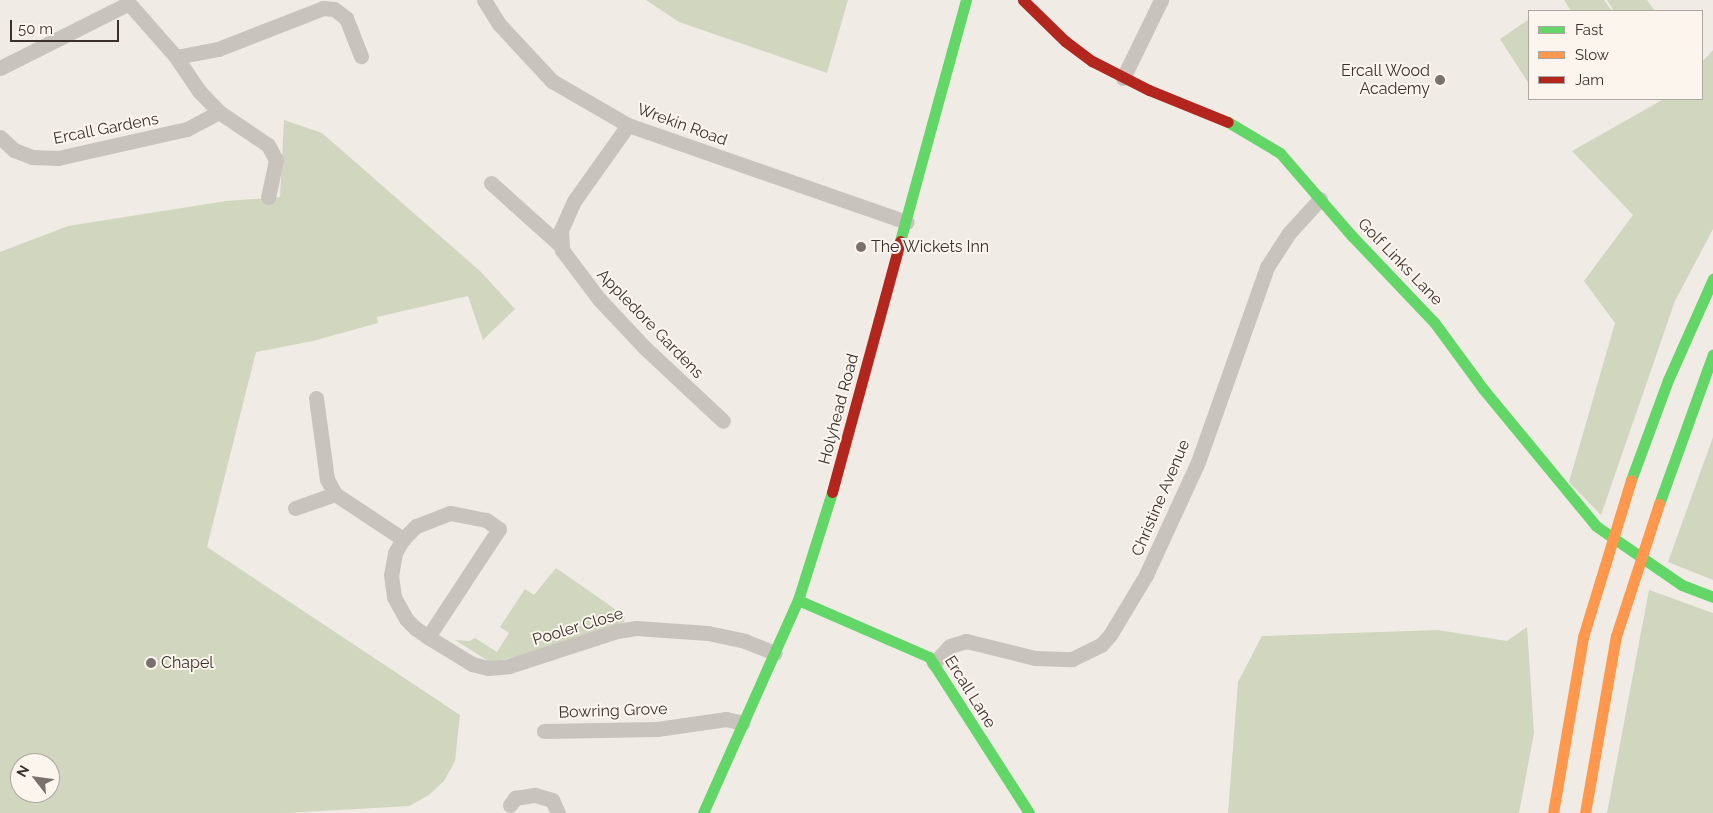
<!DOCTYPE html>
<html>
<head>
<meta charset="utf-8">
<style>
	body { margin:0 }
	#map { position:relative; width:1713px; height:813px; overflow:hidden; background:#f0ebe5; font-family:Raleway,sans-serif }
	div>[style] { position:absolute }
	.green>* { inset:0; background:#d1d6bf }
	.street>* { height:15px; margin:-7.5px; padding:0 7.5px; transform-origin:7.5px; border-radius:7.5px; background:#c9c3be }
	.fast>* { height:11px; margin:-5.5px; padding:0 5.5px; transform-origin:5.5px; border-radius:5.5px; background:#63d668 }
	.slow>* { height:11px; margin:-5.5px; padding:0 5.5px; transform-origin:5.5px; border-radius:5.5px; background:#ff974d }
	.jam>* { height:11px; margin:-5.5px; padding:0 5.5px; transform-origin:5.5px; border-radius:5.5px; background:#b3261e }
	.dots>* { width:14px; height:14px; translate:-50% -50%; box-sizing:border-box; border:2px solid #fbf5ee; border-radius:50% }
	span { translate:-50% -50%; white-space:nowrap; text-align:center; line-height:1.15; -webkit-text-stroke:4px #fbf5ee; paint-order:stroke }
	.poi-label { font-size:16px; color:#3b302b }
	.right { translate:-100% -50%; text-align:right }
	.left { translate:0 -50%; text-align:left }
	.street-label { font-size:16px; color:#3b302b }
	.legend { position:absolute; left:1528px; top:10px; width:175px; height:90px; box-sizing:border-box; background:#fbf5ee; border:1px solid #aea6a0; margin:0; padding:6px 9px; list-style:none; font-size:15px; color:#3b302b }
	.legend li { display:flex; align-items:center; gap:10px; height:25px }
	.legend b { width:25px; border:1px solid #aea6a0 }
	.north { position:absolute; left:10px; top:753px; width:50px; height:50px; box-sizing:border-box; background:#fbf5ee; border:1px solid #aea6a0; border-radius:50%; rotate:300deg; font-size:14px; font-weight:700; line-height:20px; text-align:center; color:#3b302b }
	.north::after { content:''; display:block; margin:auto; width:18px; height:22px; background:#7a716c; clip-path:polygon(50% 0,100% 100%,50% 72%,0 100%) }
	.scale { position:absolute; left:10px; top:20px; width:109px; height:22px; box-sizing:border-box; border:2px solid #3b302b; border-top:0; padding-left:6px; font-size:15px; line-height:18px; white-space:nowrap; color:#3b302b; -webkit-text-stroke:4px #fbf5ee; paint-order:stroke }
</style>
</head>
<body>
<div id="map">
	<div class="green">
		<div style="clip-path:polygon(646px 0,848px 0,827px 73px,679px 22px)"></div>
		<div style="clip-path:polygon(1564px 0,1604px 0,1612px 11px,1571px 11px)"></div>
		<div style="clip-path:polygon(1607px 0,1647px 0,1655px 11px,1614px 11px)"></div>
		<div style="clip-path:polygon(1528px 20px,1529px 23px,1529px 84px,1500px 39px)"></div>
		<div style="clip-path:polygon(1713px 50px,1713px 229px,1675px 301px,1601px 515px,1569px 482px,1615px 323px,1584px 281px,1633px 215px,1572px 151px,1664px 99px,1702px 99px,1702px 62px)"></div>
		<div style="clip-path:polygon(evenodd,284px 120px,322px 133px,480px 271px,515px 309px,483px 340px,468px 296px,377px 317px,378px 323px,313px 341px,256px 352px,207px 547px,460px 715px,455px 761px,444px 781px,429px 795px,409px 806px,286px 813px,0 813px,0 252px,68px 226px,226px 201px,280px 197px,284px 120px,20px 763px,50px 763px,50px 793px,20px 793px,20px 763px)"></div>
		<div style="clip-path:polygon(1713px 437px,1713px 580px,1668px 562px)"></div>
		<div style="clip-path:polygon(556px 568px,625px 616px,624px 622px,531px 654px,490px 662px,455px 640px,469px 641px,475px 638px,497px 652px,509px 633px,500px 627px,525px 589px,534px 595px)"></div>
		<div style="clip-path:polygon(1649px 590px,1713px 613px,1713px 813px,1607px 813px)"></div>
		<div style="clip-path:polygon(1527px 627px,1534px 733px,1519px 813px,1228px 813px,1238px 682px,1262px 636px,1438px 630px,1507px 641px)"></div>
	</div>
	<div class="street">
		<div style="left:126px;top:0;width:76px;rotate:48.7deg"></div>
		<div style="left:176px;top:57px;width:41px;rotate:55.9deg"></div>
		<div style="left:199px;top:91px;width:29px;rotate:46deg"></div>
		<div style="left:219px;top:112px;width:59px;rotate:34deg"></div>
		<div style="left:268px;top:145px;width:17px;rotate:62deg"></div>
		<div style="left:276px;top:160px;width:38px;rotate:102deg"></div>
		<div style="left:484px;top:0;width:28px;rotate:58deg"></div>
		<div style="left:499px;top:24px;width:78px;rotate:47.1deg"></div>
		<div style="left:552px;top:81px;width:88px;rotate:30.1deg"></div>
		<div style="left:628px;top:125px;width:295px;rotate:19.2deg"></div>
		<div style="left:176px;top:57px;width:43px;rotate:-10.8deg"></div>
		<div style="left:218px;top:49px;width:113px;rotate:-21.3deg"></div>
		<div style="left:323px;top:8px;width:11px;rotate:5deg"></div>
		<div style="left:334px;top:9px;width:15px;rotate:37deg"></div>
		<div style="left:346px;top:18px;width:41px;rotate:68.5deg"></div>
		<div style="left:0;top:68px;width:144px;rotate:-26.7deg"></div>
		<div style="left:1123px;top:78px;width:87px;rotate:-64deg"></div>
		<div style="left:628px;top:125px;width:93px;rotate:125.4deg"></div>
		<div style="left:574px;top:201px;width:32px;rotate:114deg"></div>
		<div style="left:561px;top:230px;width:20px;rotate:87deg"></div>
		<div style="left:562px;top:250px;width:61px;rotate:52.9deg"></div>
		<div style="left:599px;top:299px;width:66px;rotate:46.8deg"></div>
		<div style="left:644px;top:347px;width:108px;rotate:43.1deg"></div>
		<div style="left:0;top:137px;width:19px;rotate:43deg"></div>
		<div style="left:14px;top:150px;width:19px;rotate:21deg"></div>
		<div style="left:32px;top:157px;width:26px;rotate:2deg"></div>
		<div style="left:58px;top:158px;width:132px;rotate:-12.7deg"></div>
		<div style="left:187px;top:129px;width:36px;rotate:-28deg"></div>
		<div style="left:491px;top:183px;width:93px;rotate:41.9deg"></div>
		<div style="left:316px;top:398px;width:82px;rotate:82.3deg"></div>
		<div style="left:327px;top:479px;width:17px;rotate:62deg"></div>
		<div style="left:335px;top:494px;width:82px;rotate:33.5deg"></div>
		<div style="left:295px;top:508px;width:42px;rotate:-19.3deg"></div>
		<div style="left:428px;top:637px;width:129px;rotate:-56.7deg"></div>
		<div style="left:499px;top:529px;width:16px;rotate:-145deg"></div>
		<div style="left:486px;top:520px;width:37px;rotate:-169deg"></div>
		<div style="left:450px;top:513px;width:36px;rotate:159deg"></div>
		<div style="left:416px;top:526px;width:18px;rotate:135deg"></div>
		<div style="left:403px;top:539px;width:16px;rotate:120deg"></div>
		<div style="left:395px;top:553px;width:22px;rotate:100deg"></div>
		<div style="left:391px;top:575px;width:22px;rotate:82deg"></div>
		<div style="left:394px;top:597px;width:25px;rotate:61deg"></div>
		<div style="left:406px;top:619px;width:13px;rotate:45deg"></div>
		<div style="left:415px;top:628px;width:16px;rotate:35deg"></div>
		<div style="left:428px;top:637px;width:52px;rotate:31.5deg"></div>
		<div style="left:472px;top:664px;width:16px;rotate:14deg"></div>
		<div style="left:488px;top:668px;width:21px;rotate:-5deg"></div>
		<div style="left:509px;top:666px;width:114px;rotate:-18deg"></div>
		<div style="left:617px;top:631px;width:19px;rotate:-9deg"></div>
		<div style="left:636px;top:628px;width:72px;rotate:4deg"></div>
		<div style="left:708px;top:633px;width:38px;rotate:12deg"></div>
		<div style="left:745px;top:641px;width:32px;rotate:22deg"></div>
		<div style="left:934px;top:663px;width:23px;rotate:-47deg"></div>
		<div style="left:950px;top:646px;width:17px;rotate:-17deg"></div>
		<div style="left:966px;top:641px;width:71px;rotate:13.8deg"></div>
		<div style="left:1035px;top:658px;width:37px;rotate:2deg"></div>
		<div style="left:1072px;top:659px;width:32px;rotate:-26deg"></div>
		<div style="left:1101px;top:645px;width:13px;rotate:-48deg"></div>
		<div style="left:1110px;top:635px;width:70px;rotate:-59deg"></div>
		<div style="left:1146px;top:575px;width:124px;rotate:-65.3deg"></div>
		<div style="left:1198px;top:462px;width:207px;rotate:-70.5deg"></div>
		<div style="left:1267px;top:267px;width:40px;rotate:-57.1deg"></div>
		<div style="left:1289px;top:233px;width:46px;rotate:-47.6deg"></div>
		<div style="left:544px;top:731px;width:113px;rotate:-1deg"></div>
		<div style="left:657px;top:729px;width:70px;rotate:-8.2deg"></div>
		<div style="left:726px;top:719px;width:17px;rotate:13deg"></div>
		<div style="left:510px;top:805px;width:9px;rotate:-54deg"></div>
		<div style="left:515px;top:798px;width:20px;rotate:-9deg"></div>
		<div style="left:535px;top:795px;width:18px;rotate:16deg"></div>
		<div style="left:552px;top:800px;width:14px;rotate:65deg"></div>
	</div>
	<div class="fast">
		<div style="left:1228px;top:122px;width:61px;rotate:30.8deg"></div>
		<div style="left:1280px;top:153px;width:110px;rotate:49.1deg"></div>
		<div style="left:1352px;top:236px;width:119px;rotate:46.4deg"></div>
		<div style="left:1434px;top:322px;width:84px;rotate:53.7deg"></div>
		<div style="left:1484px;top:390px;width:176px;rotate:50.5deg"></div>
		<div style="left:1596px;top:526px;width:104px;rotate:34.5deg"></div>
		<div style="left:1682px;top:585px;width:33px;rotate:21deg"></div>
		<div style="left:900px;top:241px;width:250px;rotate:-74.7deg"></div>
		<div style="left:1631px;top:480px;width:107px;rotate:-69.7deg"></div>
		<div style="left:1668px;top:380px;width:111px;rotate:-66deg"></div>
		<div style="left:1659px;top:504px;width:159px;rotate:-70.2deg"></div>
		<div style="left:798px;top:600px;width:143px;rotate:23.5deg"></div>
		<div style="left:929px;top:657px;width:185px;rotate:57.3deg"></div>
		<div style="left:703px;top:813px;width:233px;rotate:-66deg"></div>
		<div style="left:798px;top:600px;width:113px;rotate:-72.5deg"></div>
	</div>
	<div class="slow">
		<div style="left:1553px;top:813px;width:179px;rotate:-80.3deg"></div>
		<div style="left:1583px;top:637px;width:164px;rotate:-73deg"></div>
		<div style="left:1585px;top:813px;width:180px;rotate:-80.1deg"></div>
		<div style="left:1616px;top:636px;width:139px;rotate:-72deg"></div>
	</div>
	<div class="jam">
		<div style="left:1023px;top:0;width:59px;rotate:44.3deg"></div>
		<div style="left:1065px;top:41px;width:34px;rotate:37deg"></div>
		<div style="left:1092px;top:61px;width:64px;rotate:27deg"></div>
		<div style="left:1149px;top:90px;width:85px;rotate:22.1deg"></div>
		<div style="left:832px;top:492px;width:260px;rotate:-74.8deg"></div>
	</div>
	<div class="dots">
		<div style="left:1440px;top:80px;background:#7a716c"></div>
		<div style="left:861px;top:247px;background:#7a716c"></div>
		<div style="left:151px;top:663px;background:#7a716c"></div>
	</div>
	<div class="poi-label">
		<span class="right" style="left:1430px;top:80px">Ercall Wood<br>Academy</span>
		<span class="left" style="left:871px;top:247px">The Wickets Inn</span>
		<span class="left" style="left:161px;top:663px">Chapel</span>
	</div>
	<div class="street-label">
		<span style="left:682px;top:125px;rotate:20deg">Wrekin Road</span>
		<span style="left:106px;top:129px;rotate:-11deg">Ercall Gardens</span>
		<span style="left:1400px;top:262px;rotate:46deg">Golf Links Lane</span>
		<span style="left:650px;top:324px;rotate:46deg">Appledore Gardens</span>
		<span style="left:839px;top:409px;rotate:-75deg">Holyhead Road</span>
		<span style="left:1161px;top:498px;rotate:-67deg">Christine Avenue</span>
		<span style="left:578px;top:627px;rotate:-17deg">Pooler Close</span>
		<span style="left:970px;top:692px;rotate:58deg">Ercall Lane</span>
		<span style="left:613px;top:711px;rotate:-2deg">Bowring Grove</span>
	</div>
	<ul class="legend">
	<li><b style="height:6px;background:#63d668"></b>Fast</li>
	<li><b style="height:6px;background:#ff974d"></b>Slow</li>
	<li><b style="height:6px;background:#b3261e"></b>Jam</li>
	</ul>
	<div class="north">N</div>
	<div class="scale">50 m</div>
</div>
</body>
</html>
